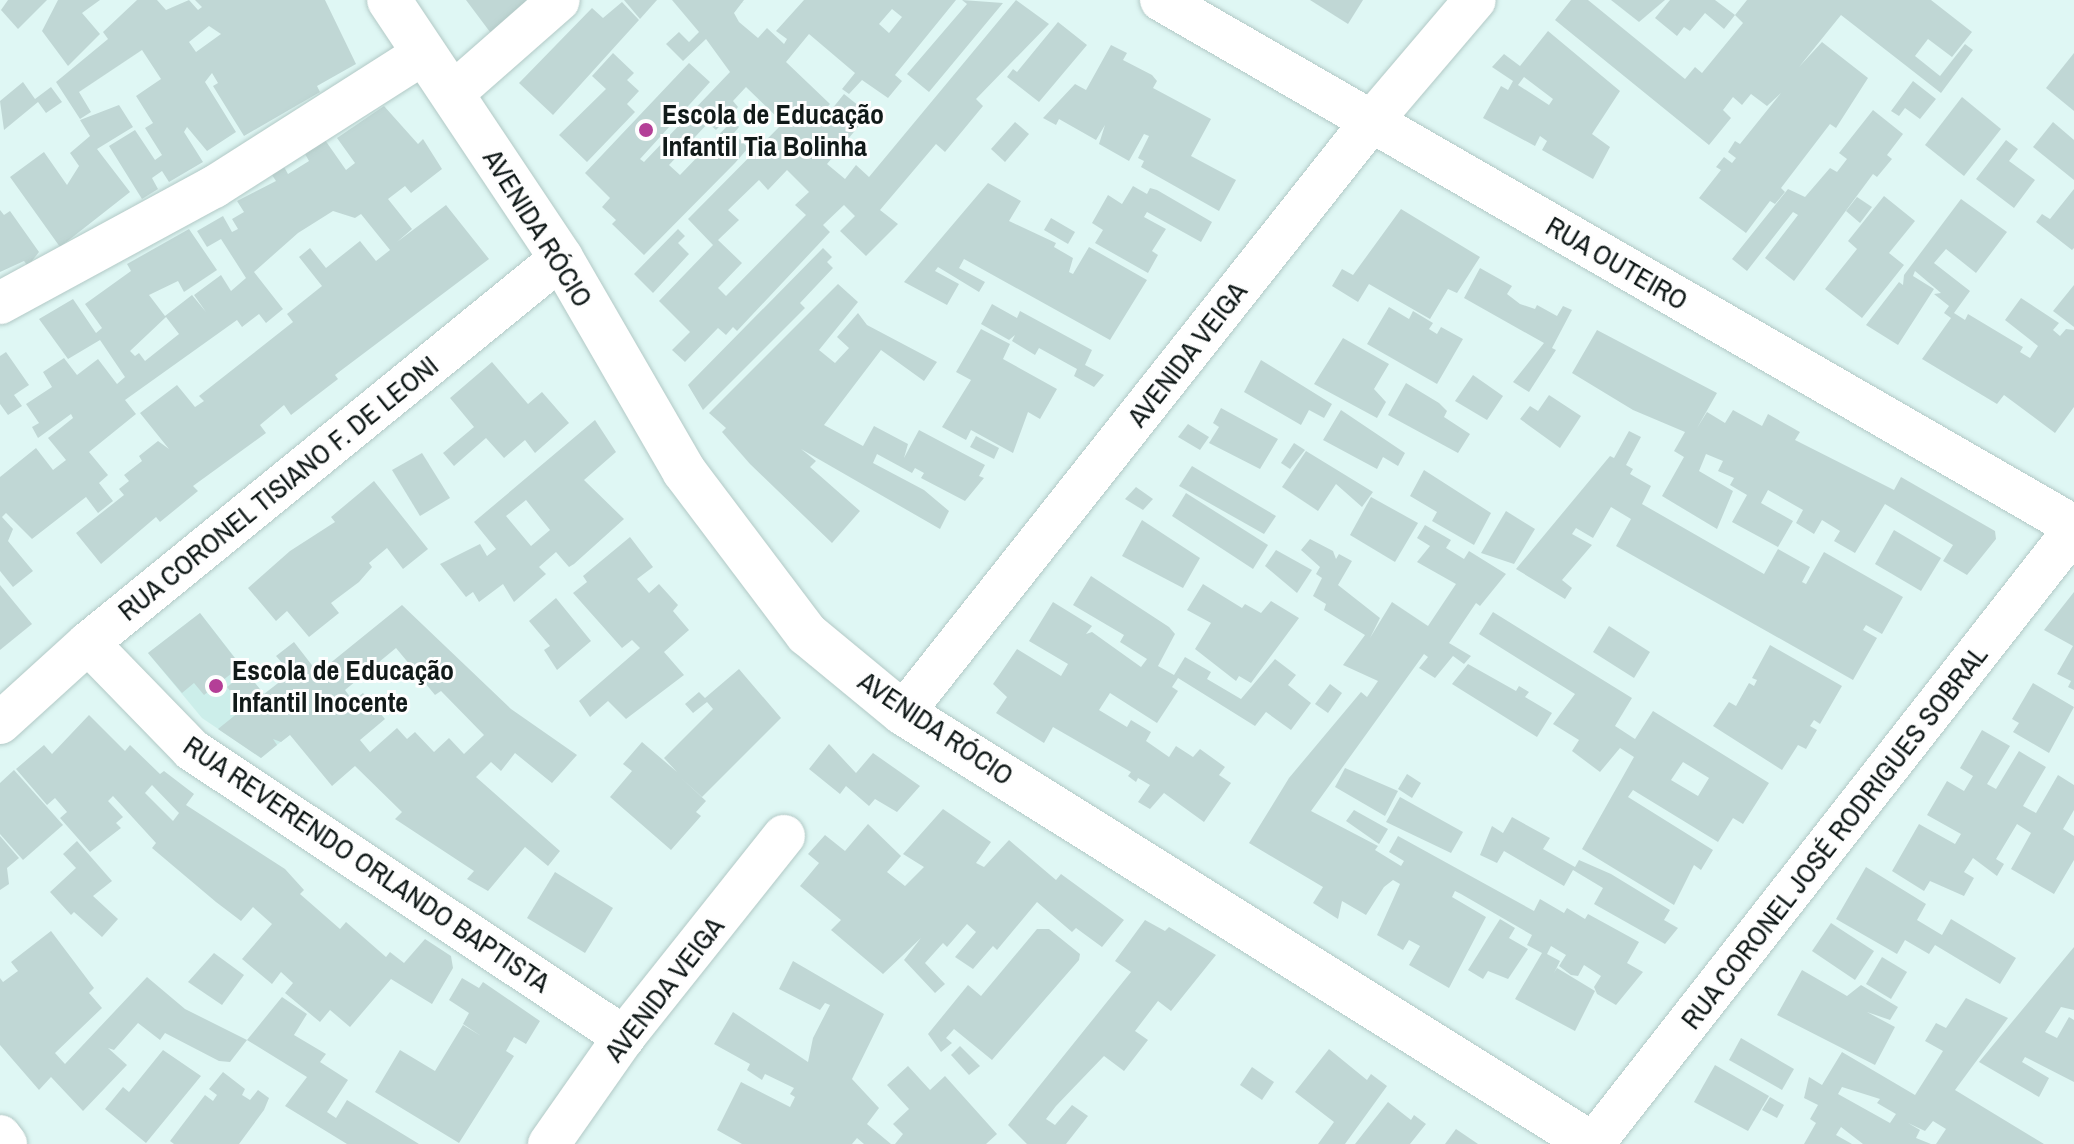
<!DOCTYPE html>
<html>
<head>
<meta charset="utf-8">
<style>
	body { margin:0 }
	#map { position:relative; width:2074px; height:1144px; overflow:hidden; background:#dff7f4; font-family:"Archivo Narrow",sans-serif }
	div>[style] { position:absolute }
	.built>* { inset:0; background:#cceeea }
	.building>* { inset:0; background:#c0d7d5 }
	.roads { filter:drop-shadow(0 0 2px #b2c9c6) drop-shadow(0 0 2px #b2c9c6) }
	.street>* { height:42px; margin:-21px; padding:0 21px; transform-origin:21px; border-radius:21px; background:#fff }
	.secondary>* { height:44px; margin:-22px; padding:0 22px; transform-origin:22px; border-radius:22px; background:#fff }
	.dots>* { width:22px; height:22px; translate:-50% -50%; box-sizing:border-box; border:4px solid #fefefe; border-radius:50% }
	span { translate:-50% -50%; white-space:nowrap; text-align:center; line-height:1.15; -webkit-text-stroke:6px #fefefe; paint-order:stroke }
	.poi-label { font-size:28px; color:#111a19; font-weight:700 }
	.left { translate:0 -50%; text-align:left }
	.street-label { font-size:28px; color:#111a19 }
</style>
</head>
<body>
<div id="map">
	<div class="built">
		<div style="clip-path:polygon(200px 613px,293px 732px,261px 758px,202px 718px,148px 653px)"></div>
	</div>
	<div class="building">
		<div style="clip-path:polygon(8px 0,47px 0,18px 29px,1px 10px)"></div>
		<div style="clip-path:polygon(58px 0,100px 0,82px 13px,100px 34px,68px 66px,42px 31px)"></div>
		<div style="clip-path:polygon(evenodd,137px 0,157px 0,166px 10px,189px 0,198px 10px,202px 7px,195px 0,325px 0,356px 64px,317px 86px,320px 92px,244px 136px,213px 86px,218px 83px,212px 73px,205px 82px,236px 132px,207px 151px,187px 127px,184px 132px,203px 162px,169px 182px,162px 171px,152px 178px,158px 189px,142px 199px,109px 146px,135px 130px,155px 160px,162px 155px,145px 128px,153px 123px,136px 96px,161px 79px,142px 50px,79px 92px,91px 112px,80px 119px,56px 82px,108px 39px,103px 32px,137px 0,209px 26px,221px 34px,196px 52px,189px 42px,209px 26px)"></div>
		<div style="clip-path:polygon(466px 0,529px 0,496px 40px)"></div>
		<div style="clip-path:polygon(624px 0,657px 0,640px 19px)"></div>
		<div style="clip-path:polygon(evenodd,672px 0,744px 0,734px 13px,739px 22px,758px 38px,767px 28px,784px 44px,787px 39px,776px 31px,804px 0,956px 0,895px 75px,902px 81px,888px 98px,862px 80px,849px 94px,842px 89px,855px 73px,809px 34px,786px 62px,830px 104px,815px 121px,819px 125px,844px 94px,869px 114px,827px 164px,845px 179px,856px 165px,869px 177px,1016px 0,1049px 24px,976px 99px,983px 106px,945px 152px,936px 144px,880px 210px,898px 224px,866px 256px,840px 231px,855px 216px,844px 205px,823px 225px,830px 232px,737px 331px,733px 327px,726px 335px,718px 328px,685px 362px,672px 350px,690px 332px,659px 301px,713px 245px,688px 219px,783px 123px,746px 87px,733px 101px,738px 107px,716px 130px,708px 123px,669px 165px,680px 175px,733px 120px,739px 127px,734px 133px,748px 148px,735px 163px,644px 255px,612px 224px,616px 220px,602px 207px,610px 198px,585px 173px,689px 63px,710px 82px,640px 159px,644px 162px,730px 72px,706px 39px,683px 61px,666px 44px,679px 32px,689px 42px,699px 32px,672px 0,892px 9px,902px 17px,889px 33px,879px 24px,892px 9px,672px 0,787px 170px,809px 192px,795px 205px,806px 215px,726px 296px,718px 288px,742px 263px,718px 240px,739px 220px,728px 210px,759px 180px,768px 190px,787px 170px)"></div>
		<div style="clip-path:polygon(962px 0,1003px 3px,929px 92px,907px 74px,967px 4px)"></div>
		<div style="clip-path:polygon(1310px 0,1363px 0,1348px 24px)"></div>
		<div style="clip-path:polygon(1571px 0,1588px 0,1685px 79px,1695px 67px,1702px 73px,1743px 23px,1735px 15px,1747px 0,1931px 0,1972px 32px,1952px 57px,1928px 39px,1915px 56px,1940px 76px,1965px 44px,1973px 50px,1941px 93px,1841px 15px,1799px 67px,1822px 42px,1868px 78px,1836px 128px,1830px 124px,1781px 188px,1785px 192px,1775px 204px,1770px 201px,1746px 233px,1699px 198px,1721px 170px,1716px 167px,1724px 157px,1732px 163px,1736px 158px,1728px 152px,1735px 141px,1740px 144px,1781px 93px,1767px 106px,1751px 94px,1742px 105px,1733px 97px,1723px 110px,1731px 118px,1709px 145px,1555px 20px)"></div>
		<div style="clip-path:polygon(1611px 0,1665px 0,1639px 22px)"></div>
		<div style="clip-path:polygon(1670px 0,1715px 0,1735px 15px,1724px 29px,1705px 13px,1690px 31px,1684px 27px,1677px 36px,1655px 18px)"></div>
		<div style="clip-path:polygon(622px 2px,639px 20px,553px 115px,519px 83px,592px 8px,603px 18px)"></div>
		<div style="clip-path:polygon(1058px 22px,1087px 45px,1039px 102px,1007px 77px,1013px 69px,1017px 72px)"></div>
		<div style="clip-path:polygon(evenodd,1548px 31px,1620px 91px,1592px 134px,1610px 147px,1593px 179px,1542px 150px,1547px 141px,1540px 136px,1535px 146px,1483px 118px,1501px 86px,1508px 90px,1513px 81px,1492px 67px,1504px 54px,1520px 66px,1548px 31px,1524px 77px,1553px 99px,1549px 105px,1518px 85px,1524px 77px)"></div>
		<div style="clip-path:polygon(1111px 45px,1127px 53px,1123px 60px,1152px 75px,1157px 81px,1153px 88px,1211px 119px,1191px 156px,1236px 180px,1219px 211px,1141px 167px,1144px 161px,1138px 158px,1149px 136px,1144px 134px,1129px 161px,1099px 144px,1105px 125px,1096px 140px,1059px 119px,1056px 125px,1043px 118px,1075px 84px,1086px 90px)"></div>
		<div style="clip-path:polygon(613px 53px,634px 73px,627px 80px,639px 91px,627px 104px,635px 112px,587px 162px,559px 135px,606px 89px,592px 76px)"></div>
		<div style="clip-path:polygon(2074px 53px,2074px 111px,2046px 88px)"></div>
		<div style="clip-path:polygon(1913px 81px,1936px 99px,1920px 119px,1905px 108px,1899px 116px,1891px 111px)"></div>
		<div style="clip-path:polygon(23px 82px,35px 99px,51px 87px,62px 102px,46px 113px,38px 102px,4px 130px,0 101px)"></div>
		<div style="clip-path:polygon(1962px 97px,2001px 129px,1964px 176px,1925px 145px)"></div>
		<div style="clip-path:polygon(119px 105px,133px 127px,97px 149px,130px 192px,60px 247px,10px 177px,44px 152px,67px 185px,79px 166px,70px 153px,90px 136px,80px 120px)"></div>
		<div style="clip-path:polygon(evenodd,384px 106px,418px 144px,423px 139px,442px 169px,411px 193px,405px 186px,388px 199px,412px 229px,397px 242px,446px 205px,489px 259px,335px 375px,338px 379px,291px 415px,284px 405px,260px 425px,266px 433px,193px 486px,198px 491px,160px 522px,156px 517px,101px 564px,76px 533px,124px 495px,119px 489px,129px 481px,124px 475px,142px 461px,139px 456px,158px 441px,169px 449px,140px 413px,177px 385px,195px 407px,204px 401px,199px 396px,293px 322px,287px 314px,322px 286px,299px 257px,310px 248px,326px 268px,360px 241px,376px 261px,390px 250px,361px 214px,355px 218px,333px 211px,298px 233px,254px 272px,283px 309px,266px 323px,259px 314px,242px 327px,237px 320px,125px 400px,136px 414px,89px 452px,108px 475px,99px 483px,113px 501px,98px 513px,86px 497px,32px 539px,6px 513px,2px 517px,13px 529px,8px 541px,33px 571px,13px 587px,0 571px,0 477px,36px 448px,53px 470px,66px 460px,48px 438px,73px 418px,71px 414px,38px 438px,32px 427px,39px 423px,26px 404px,52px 387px,43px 372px,64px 358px,77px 375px,98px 359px,117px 384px,125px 377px,100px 340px,68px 359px,39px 319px,73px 299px,96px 333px,102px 328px,85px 304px,131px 271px,127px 264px,189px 229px,217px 270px,184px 292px,178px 281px,149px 295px,165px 316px,192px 295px,206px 312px,194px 295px,221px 275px,231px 291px,246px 278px,221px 239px,207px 247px,197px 231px,223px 216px,232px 232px,238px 229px,232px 219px,244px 212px,237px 201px,276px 181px,272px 175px,284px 167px,288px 174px,309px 161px,305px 154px,325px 140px,346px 170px,355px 163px,337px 138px,384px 106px,166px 317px,179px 334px,145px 361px,139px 353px,135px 356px,130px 351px,166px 317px)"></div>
		<div style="clip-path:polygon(1873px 110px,1903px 134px,1887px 155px,1892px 159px,1877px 177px,1873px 174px,1794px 281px,1765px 258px,1798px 215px,1793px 212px,1747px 271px,1732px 259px,1788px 189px,1805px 197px,1830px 168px,1837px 172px,1847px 159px,1839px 153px)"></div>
		<div style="clip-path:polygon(1015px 122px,1029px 134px,1005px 162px,991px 149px)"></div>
		<div style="clip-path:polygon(2053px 122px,2074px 140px,2074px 180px,2033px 147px)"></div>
		<div style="clip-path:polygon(2006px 140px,2018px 149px,2009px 161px,2035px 180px,2014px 208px,1976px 179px)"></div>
		<div style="clip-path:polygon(988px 183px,1021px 201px,1009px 221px,1056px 243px,1054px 247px,1073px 258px,1069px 272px,1073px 274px,1089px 247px,1147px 280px,1110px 340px,964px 259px,959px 268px,985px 282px,979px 292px,938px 267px,935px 271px,959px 284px,947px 305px,904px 282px)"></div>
		<div style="clip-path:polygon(1133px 186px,1147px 194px,1150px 188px,1157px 190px,1212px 222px,1201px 242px,1147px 212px,1144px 217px,1166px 229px,1152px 251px,1158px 255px,1148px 273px,1095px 243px,1103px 230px,1092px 223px,1108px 195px,1122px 204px)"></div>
		<div style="clip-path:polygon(2074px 189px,2074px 248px,2072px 250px,2036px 222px,2042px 214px,2050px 219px)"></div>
		<div style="clip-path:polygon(1884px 196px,1915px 221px,1889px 253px,1904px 265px,1862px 318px,1825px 289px,1857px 249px,1848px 241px)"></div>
		<div style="clip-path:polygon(1857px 197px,1872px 207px,1860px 223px,1846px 211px)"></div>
		<div style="clip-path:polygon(1961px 199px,2007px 232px,1976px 273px,1946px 249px,1934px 263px,1970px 291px,1954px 313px,1965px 320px,1968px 314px,2023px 347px,2020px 352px,2030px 358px,2038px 346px,2005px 320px,2021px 298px,2059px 323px,2053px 330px,2060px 336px,2066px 329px,2074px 330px,2074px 407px,2055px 433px,2004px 395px,1997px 404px,1922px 359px,1951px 318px,1944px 313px,1949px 306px,1934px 294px,1941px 293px,1915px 271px,1913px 276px,1934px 289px,1898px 345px,1866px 325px,1899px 282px,1903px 285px,1904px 275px)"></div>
		<div style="clip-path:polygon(1401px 209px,1480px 257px,1457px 293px,1448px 289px,1430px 319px,1369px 284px,1358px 302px,1332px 286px,1342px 269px,1353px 275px)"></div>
		<div style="clip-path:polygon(0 210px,4px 215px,10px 211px,39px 252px,28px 266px,24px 261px,0 272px)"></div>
		<div style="clip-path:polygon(1051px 218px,1075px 232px,1068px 244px,1044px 230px)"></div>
		<div style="clip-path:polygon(678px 229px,685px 236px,678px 243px,689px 254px,653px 293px,634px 274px)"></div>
		<div style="clip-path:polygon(823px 248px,832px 257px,827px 262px,833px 268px,800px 303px,805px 308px,703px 410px,688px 385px)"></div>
		<div style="clip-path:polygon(1480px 268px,1512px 286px,1507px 294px,1520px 304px,1535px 309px,1537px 305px,1557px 316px,1563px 306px,1572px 310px,1552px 348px,1556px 350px,1529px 392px,1513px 382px,1544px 343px,1464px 298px)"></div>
		<div style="clip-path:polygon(838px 284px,858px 302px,819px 350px,835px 363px,849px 348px,837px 337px,858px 313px,867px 325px,937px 362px,924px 381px,881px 350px,824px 425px,863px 446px,874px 426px,908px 444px,904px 458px,919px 430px,985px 465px,979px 476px,984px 478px,965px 501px,921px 478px,924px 473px,915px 468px,912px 473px,877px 454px,873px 463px,924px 490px,949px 511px,940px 529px,801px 449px,816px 461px,810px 467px,860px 511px,832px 543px,750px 464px,722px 432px,726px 428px,709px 413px)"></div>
		<div style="clip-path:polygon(2074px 285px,2074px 327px,2053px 311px)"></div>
		<div style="clip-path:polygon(992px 304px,1017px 318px,1020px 311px,1092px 350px,1085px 365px,1104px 375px,1094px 387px,1074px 376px,1077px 369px,1039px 348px,1035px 355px,1012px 341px,1015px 335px,1009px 340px,981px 324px)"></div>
		<div style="clip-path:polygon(1389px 307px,1409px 319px,1413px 311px,1433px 323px,1429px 329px,1437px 334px,1441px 327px,1463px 339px,1437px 384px,1367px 344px)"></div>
		<div style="clip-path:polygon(981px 329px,1010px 344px,1003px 359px,1057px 389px,1040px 419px,1028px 412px,1013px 453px,971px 430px,966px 440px,942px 427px,971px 380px,956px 372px)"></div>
		<div style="clip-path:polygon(1597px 330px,1717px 393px,1697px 428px,1707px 412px,1725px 423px,1733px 410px,1762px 426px,1768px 414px,1800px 432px,1795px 440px,1894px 490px,1901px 477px,1995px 531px,1996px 539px,1967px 575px,1943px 561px,1953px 545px,1885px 504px,1855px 553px,1834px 541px,1840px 531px,1822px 520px,1814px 534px,1796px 523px,1803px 510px,1768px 490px,1761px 503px,1793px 521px,1778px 547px,1732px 522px,1747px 495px,1730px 485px,1734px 478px,1718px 471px,1723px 461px,1706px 454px,1699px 471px,1733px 491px,1717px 529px,1662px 496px,1684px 457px,1674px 451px,1685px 432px,1633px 410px,1572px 373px)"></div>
		<div style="clip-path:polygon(1343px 338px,1389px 364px,1374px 389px,1386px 402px,1377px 418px,1314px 384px)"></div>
		<div style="clip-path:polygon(6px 352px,29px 385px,14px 395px,22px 406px,8px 415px,0 404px,0 356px)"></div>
		<div style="clip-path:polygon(1261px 360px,1332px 404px,1324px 418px,1309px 410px,1301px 425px,1244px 392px)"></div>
		<div style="clip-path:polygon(492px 362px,528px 404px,542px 392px,569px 423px,535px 453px,525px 440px,504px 458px,486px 438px,454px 466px,443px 453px,474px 427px,450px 398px)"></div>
		<div style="clip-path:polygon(1473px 375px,1503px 396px,1487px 420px,1455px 401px)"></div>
		<div style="clip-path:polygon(1406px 383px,1439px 403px,1447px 411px,1444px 417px,1470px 434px,1458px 453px,1388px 415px)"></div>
		<div style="clip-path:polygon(1549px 395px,1581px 416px,1560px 448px,1520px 419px,1530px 406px,1538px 411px)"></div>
		<div style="clip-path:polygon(1221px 408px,1278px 439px,1260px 469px,1209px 443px,1219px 427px,1213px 423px)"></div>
		<div style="clip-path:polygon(1341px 410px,1405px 453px,1398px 466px,1383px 457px,1377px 469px,1323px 440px)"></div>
		<div style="clip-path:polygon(evenodd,595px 420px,616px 452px,584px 480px,624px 519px,574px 564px,569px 567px,556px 552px,539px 567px,546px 574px,514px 602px,503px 584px,479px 602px,473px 592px,466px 597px,440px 564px,480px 544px,487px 556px,496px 549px,474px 522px,595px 420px,526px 500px,550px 530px,531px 546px,506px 516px,526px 500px)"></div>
		<div style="clip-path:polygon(1188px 424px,1209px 437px,1200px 450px,1178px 437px)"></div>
		<div style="clip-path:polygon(1629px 431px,1641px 437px,1626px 465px,1633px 469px,1630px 474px,1651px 486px,1642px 504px,1764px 574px,1778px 549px,1810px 567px,1802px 582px,1806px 584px,1824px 552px,1903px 597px,1882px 634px,1866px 625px,1863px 630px,1877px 638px,1853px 680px,1616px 546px,1631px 519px,1611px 507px,1593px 538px,1576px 528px,1572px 534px,1592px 545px,1562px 580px,1572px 588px,1565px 599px,1516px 569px,1610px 456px,1614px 458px)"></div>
		<div style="clip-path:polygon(976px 436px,999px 448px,994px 459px,970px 447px)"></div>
		<div style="clip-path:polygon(1294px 443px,1305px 450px,1290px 469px,1281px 463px)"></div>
		<div style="clip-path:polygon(1306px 451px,1373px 492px,1362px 507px,1336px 484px,1318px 511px,1282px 487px)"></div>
		<div style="clip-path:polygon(422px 453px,450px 498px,420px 516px,392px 470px)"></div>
		<div style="clip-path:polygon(1192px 466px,1276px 516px,1264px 534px,1179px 486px)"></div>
		<div style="clip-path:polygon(1424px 470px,1491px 513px,1474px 545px,1432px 521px,1437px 512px,1410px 496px)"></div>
		<div style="clip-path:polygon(374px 481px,428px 549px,403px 569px,387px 548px,369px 563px,372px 567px,359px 582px,331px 603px,339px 613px,309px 637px,287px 611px,276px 621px,248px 588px,290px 551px,335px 522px,331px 517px)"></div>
		<div style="clip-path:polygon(1136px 487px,1153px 499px,1143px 510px,1125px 499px)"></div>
		<div style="clip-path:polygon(1186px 493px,1268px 545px,1253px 569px,1172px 516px)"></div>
		<div style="clip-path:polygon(1371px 497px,1418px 523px,1395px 562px,1350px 535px)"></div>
		<div style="clip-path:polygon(1506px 511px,1535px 529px,1514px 564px,1481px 553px)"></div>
		<div style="clip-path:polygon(1142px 520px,1200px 558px,1183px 588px,1122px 556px)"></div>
		<div style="clip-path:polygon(1425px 525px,1451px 540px,1446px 548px,1464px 559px,1469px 551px,1506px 574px,1480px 606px,1476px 603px,1449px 643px,1471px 656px,1464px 664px,1453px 656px,1435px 678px,1419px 668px,1428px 657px,1424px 654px,1311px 811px,1378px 846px,1375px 850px,1401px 866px,1404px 861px,1389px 852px,1398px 836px,1534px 911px,1540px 899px,1564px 913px,1567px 908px,1585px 919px,1588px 914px,1639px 942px,1627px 963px,1643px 972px,1616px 1005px,1597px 994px,1594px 987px,1601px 976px,1584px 965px,1578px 976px,1571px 975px,1559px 966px,1566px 955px,1551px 946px,1547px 954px,1560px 961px,1554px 973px,1557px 968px,1595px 991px,1575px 1031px,1515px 999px,1542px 953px,1527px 945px,1532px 935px,1461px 894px,1455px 891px,1452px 897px,1486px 917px,1449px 988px,1409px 965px,1420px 946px,1409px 940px,1403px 950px,1377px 935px,1400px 884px,1393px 880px,1384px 887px,1366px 915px,1342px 901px,1338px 919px,1313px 903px,1323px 887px,1249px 843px,1289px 778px,1361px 692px,1367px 697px,1378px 681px,1343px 665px,1365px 635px,1324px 610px,1326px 604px,1313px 596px,1322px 578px,1316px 574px,1320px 567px,1301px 550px,1310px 539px,1333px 551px,1336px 559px,1339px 554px,1352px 561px,1338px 585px,1380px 618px,1370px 638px,1392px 602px,1428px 626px,1456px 584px,1417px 562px,1430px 546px,1417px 538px)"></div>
		<div style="clip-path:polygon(1894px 530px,1941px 558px,1921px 591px,1875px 564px)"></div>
		<div style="clip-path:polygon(630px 537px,653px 567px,637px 579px,649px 593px,659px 584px,678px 605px,673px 611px,689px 630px,664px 652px,684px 675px,626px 719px,608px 701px,590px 717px,579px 701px,640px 648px,632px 640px,622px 648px,573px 593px,587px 582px,583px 576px)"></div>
		<div style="clip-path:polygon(1276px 550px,1312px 570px,1297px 593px,1265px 566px)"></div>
		<div style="clip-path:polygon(1091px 576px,1169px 627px,1175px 634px,1158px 666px,1174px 675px,1185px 657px,1211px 672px,1207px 679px,1241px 699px,1275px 659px,1296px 675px,1288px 685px,1311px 703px,1291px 730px,1266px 712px,1255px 726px,1178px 678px,1172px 687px,1178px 691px,1157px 723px,1110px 693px,1099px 710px,1127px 727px,1131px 720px,1151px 732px,1146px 741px,1169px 757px,1176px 746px,1193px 757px,1200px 749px,1225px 767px,1219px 775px,1231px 783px,1204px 822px,1164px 793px,1150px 809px,1138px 802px,1150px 785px,1138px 778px,1136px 782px,1128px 776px,1131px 772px,1053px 727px,1044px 743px,996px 713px,1007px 697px,993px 684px,1017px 649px,1061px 676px,1068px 664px,1029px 641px,1053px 602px,1092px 626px,1086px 634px,1092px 632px,1141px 667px,1147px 659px,1120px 642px,1124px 635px,1073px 605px)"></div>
		<div style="clip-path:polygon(1203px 584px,1242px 608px,1245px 604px,1261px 613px,1271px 601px,1299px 618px,1251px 683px,1239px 676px,1236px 681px,1195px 649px,1211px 623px,1187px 610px)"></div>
		<div style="clip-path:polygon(0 585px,32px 624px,0 650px)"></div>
		<div style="clip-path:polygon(2074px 592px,2074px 690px,2068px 687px,2071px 681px,2057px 674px,2073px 646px,2044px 630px)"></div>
		<div style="clip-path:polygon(556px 598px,591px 641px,557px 670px,544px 650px,550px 646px,529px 621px)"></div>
		<div style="clip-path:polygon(evenodd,402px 605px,511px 709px,577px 755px,552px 783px,515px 753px,501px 771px,491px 762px,476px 777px,560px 851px,548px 866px,525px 847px,488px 891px,467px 879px,474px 871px,395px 819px,402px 812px,355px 766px,332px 786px,290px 735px,281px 742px,273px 739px,277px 745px,261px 758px,218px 729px,244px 708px,227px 687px,246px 672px,264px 694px,291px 673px,276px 656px,294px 642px,318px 673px,402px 605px,396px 648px,435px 695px,441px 691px,484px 735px,464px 754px,449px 738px,434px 752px,415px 732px,407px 739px,397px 728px,370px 752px,360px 740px,385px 719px,363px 693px,353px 701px,345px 690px,396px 648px)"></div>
		<div style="clip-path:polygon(evenodd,1493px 612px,1632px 698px,1615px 726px,1635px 739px,1653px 711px,1769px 783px,1743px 824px,1733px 818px,1718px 842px,1633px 790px,1628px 797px,1713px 850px,1701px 870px,1694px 865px,1674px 905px,1582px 849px,1634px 757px,1620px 748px,1600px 772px,1572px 751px,1579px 740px,1553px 724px,1575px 694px,1479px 634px,1493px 612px,1683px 762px,1709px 778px,1698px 796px,1671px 780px,1683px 762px)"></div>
		<div style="clip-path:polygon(200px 613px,241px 666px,204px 695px,194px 683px,182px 693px,148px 653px)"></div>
		<div style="clip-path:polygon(1609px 626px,1650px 652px,1634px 678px,1593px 652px)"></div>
		<div style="clip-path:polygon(1770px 645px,1842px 686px,1820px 724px,1814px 720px,1810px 726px,1817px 730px,1806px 749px,1798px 745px,1782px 770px,1713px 726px,1729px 702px,1736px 706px,1749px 683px,1754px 686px,1757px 680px,1752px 678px)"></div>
		<div style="clip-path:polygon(1468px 664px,1516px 691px,1519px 686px,1529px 692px,1525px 697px,1552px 713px,1537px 737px,1452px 684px)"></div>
		<div style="clip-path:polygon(739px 669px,781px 718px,702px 797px,681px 778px,706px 801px,696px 812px,701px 816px,671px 850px,610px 797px,632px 771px,623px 764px,642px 742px,677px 772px,664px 758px,713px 709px,707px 702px,693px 713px,685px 704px,699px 692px,705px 698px)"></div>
		<div style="clip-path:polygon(2033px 683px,2074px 707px,2049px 753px,2013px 732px,2019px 723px,2012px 719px)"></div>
		<div style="clip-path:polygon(1330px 684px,1342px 693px,1328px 713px,1315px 704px)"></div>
		<div style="clip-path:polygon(evenodd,89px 715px,125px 751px,130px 745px,160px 774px,164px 771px,194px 794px,186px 805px,285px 869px,304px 890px,300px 894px,340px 929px,346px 922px,386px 957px,390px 952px,404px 963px,425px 939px,451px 956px,453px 968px,432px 1004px,391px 979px,350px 1027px,330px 1010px,320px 1022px,285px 993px,293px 983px,281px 972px,272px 984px,242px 959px,272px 924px,253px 907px,241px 921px,216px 902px,152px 848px,156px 843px,113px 796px,108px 801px,123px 817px,116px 823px,121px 828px,90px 852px,60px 818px,67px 812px,55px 798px,47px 805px,16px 769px,44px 745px,52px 754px,89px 715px,152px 785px,179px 813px,173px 821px,145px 793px,152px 785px)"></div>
		<div style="clip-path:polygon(1982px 730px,2010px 746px,1987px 784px,1996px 789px,2019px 751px,2046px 767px,2023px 806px,2036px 813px,2058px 775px,2074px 785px,2074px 810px,2063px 829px,2074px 836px,2074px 860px,2054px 894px,2011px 869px,2031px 833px,2017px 824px,1996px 859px,2004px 864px,1997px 876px,1973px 858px,1964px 872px,1974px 878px,1964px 896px,1930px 881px,1924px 891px,1892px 871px,1919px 824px,1955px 844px,1961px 834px,1927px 815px,1947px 781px,1964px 791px,1973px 776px,1960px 768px)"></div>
		<div style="clip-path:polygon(829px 744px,856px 773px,873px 753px,920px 786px,897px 812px,875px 799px,869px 806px,846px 786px,840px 794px,809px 769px)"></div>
		<div style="clip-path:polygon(1345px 768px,1398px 791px,1385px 816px,1335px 787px)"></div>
		<div style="clip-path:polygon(14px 770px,63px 825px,23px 860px,0 834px,0 783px)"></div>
		<div style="clip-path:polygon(1407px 774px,1421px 783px,1412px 798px,1398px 789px)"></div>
		<div style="clip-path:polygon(1400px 797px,1463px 832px,1451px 853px,1386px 822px)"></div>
		<div style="clip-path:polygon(943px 809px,991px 842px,976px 863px,984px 867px,1009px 840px,1056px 880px,1061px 874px,1124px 920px,1102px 947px,1076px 928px,1072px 932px,1037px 902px,997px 950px,993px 946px,973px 969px,955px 957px,976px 932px,967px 924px,947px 947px,943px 943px,925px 963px,945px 984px,935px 993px,904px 960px,921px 938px,883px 974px,831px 930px,841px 920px,800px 886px,819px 863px,808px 854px,825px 835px,845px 851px,868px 824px,901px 856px,887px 872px,905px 886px,924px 867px,903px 854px)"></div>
		<div style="clip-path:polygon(1354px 810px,1388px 829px,1379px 844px,1346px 821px)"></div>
		<div style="clip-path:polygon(1512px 817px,1550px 838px,1543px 849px,1575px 867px,1579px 860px,1611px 874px,1670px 910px,1664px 920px,1678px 928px,1665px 944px,1594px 904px,1603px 888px,1573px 870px,1564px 886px,1504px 851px,1497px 863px,1480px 855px,1492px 826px,1503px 833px)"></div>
		<div style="clip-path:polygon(0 836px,19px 858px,7px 868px,9px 884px,0 890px)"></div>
		<div style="clip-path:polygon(77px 841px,112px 881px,93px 896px,118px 919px,102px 937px,74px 912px,71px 915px,50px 892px,76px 868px,63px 854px)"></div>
		<div style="clip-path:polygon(1866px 867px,1926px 904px,1917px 920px,1942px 935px,1951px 919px,2016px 958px,2000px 984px,1935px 945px,1929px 954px,1905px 940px,1897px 954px,1836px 919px)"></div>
		<div style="clip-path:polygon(555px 872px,613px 908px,585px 953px,527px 918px)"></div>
		<div style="clip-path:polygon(1500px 919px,1515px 928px,1509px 938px,1528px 949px,1508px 979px,1488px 971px,1483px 979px,1468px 970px)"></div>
		<div style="clip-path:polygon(1145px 920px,1165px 931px,1169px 927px,1216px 955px,1171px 1011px,1158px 1001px,1135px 1031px,1148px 1040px,1124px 1071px,1104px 1056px,1056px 1106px,1046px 1119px,1055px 1125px,1072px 1105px,1088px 1116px,1066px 1144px,1027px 1144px,1008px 1125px,1131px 972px,1115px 961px)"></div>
		<div style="clip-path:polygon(1831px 923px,1874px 951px,1855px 980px,1812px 951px)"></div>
		<div style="clip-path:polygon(1037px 929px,1049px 929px,1080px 954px,1079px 960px,992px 1060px,954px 1029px,946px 1038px,952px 1043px,941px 1052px,928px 1034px,968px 985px,981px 996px)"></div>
		<div style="clip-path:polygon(51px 931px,94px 988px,89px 993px,102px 1008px,55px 1053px,65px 1064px,147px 977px,185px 1009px,247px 1040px,230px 1062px,219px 1061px,165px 1033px,160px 1040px,138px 1023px,114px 1050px,108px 1048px,127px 1065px,83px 1111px,51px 1077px,39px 1090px,0 1045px,0 978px,3px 982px,18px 971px,11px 962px)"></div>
		<div style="clip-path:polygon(2074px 947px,2074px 1010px,2061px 1007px,2045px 1032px,2057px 1038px,2069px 1017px,2074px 1020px,2074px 1082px,2025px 1057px,2022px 1062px,2049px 1078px,2039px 1097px,1979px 1062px)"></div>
		<div style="clip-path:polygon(214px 953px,244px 975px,222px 1005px,188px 982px)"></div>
		<div style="clip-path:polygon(1882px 957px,1907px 972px,1891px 999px,1866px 984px)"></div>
		<div style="clip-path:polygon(793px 961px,884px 1014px,852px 1079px,879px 1108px,867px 1124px,891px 1144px,864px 1144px,857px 1138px,852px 1144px,742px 1144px,717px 1130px,741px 1082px,790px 1107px,795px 1097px,790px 1094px,794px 1088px,765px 1074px,762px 1080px,747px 1070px,750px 1064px,714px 1044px,733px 1012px,808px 1062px,813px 1038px,830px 1005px,825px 1003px,820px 1010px,779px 989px)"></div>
		<div style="clip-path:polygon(1802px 970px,1847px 996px,1861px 985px,1898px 1007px,1890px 1020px,1867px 1012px,1895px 1027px,1875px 1065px,1777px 1015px)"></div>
		<div style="clip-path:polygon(462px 978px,479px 988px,483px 982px,540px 1021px,526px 1044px,514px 1037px,506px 1051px,514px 1056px,459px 1143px,375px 1092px,400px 1050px,435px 1071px,463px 1025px,481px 1036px,463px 1024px,469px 1013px,449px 1000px)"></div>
		<div style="clip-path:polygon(282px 997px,307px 1014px,294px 1035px,326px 1054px,320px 1062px,348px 1080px,327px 1112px,336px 1118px,347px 1100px,419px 1144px,347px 1144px,285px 1106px,307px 1077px,247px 1040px)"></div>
		<div style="clip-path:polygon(evenodd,1966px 998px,2008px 1018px,1955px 1090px,2044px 1144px,1936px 1144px,1946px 1129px,1933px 1121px,1925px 1131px,1908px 1123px,1920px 1130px,1916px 1138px,1931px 1144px,1863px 1144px,1841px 1127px,1836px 1135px,1852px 1144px,1804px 1144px,1816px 1123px,1810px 1119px,1818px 1105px,1804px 1098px,1809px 1077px,1822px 1085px,1842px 1052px,1915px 1095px,1943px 1051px,1925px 1041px,1936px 1023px,1946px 1028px,1966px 998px,1842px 1087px,1880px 1099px,1877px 1103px,1896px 1114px,1890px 1123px,1838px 1094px,1842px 1087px)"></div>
		<div style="clip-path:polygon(1741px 1038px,1794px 1069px,1782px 1090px,1729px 1060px)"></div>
		<div style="clip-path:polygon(960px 1046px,980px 1066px,969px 1075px,951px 1055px)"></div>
		<div style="clip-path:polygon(1329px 1049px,1367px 1080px,1371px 1074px,1387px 1086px,1345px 1144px,1318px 1144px,1334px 1122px,1295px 1092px)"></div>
		<div style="clip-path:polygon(163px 1050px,201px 1076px,146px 1143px,105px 1109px,123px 1087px,129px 1092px)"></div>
		<div style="clip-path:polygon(1715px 1065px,1769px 1096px,1748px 1131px,1694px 1102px)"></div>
		<div style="clip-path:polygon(908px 1066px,930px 1090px,945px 1076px,997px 1134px,986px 1144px,895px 1144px,903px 1134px,893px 1124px,909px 1109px,887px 1085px)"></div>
		<div style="clip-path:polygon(1252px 1067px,1274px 1082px,1262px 1100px,1240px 1085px)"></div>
		<div style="clip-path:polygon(223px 1072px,245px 1089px,242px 1095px,250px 1100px,258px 1090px,269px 1098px,264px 1110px,239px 1144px,174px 1144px,170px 1141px,205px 1095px,213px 1101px,217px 1095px,209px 1089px)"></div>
		<div style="clip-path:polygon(1770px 1097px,1784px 1105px,1777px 1118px,1762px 1110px)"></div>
		<div style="clip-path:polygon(1388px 1102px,1411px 1120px,1414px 1115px,1426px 1124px,1410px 1144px,1355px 1144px)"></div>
		<div style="clip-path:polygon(1456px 1129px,1478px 1144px,1445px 1144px)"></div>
	</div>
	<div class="roads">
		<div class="street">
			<div style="left:1161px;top:0;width:1054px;rotate:29.95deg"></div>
			<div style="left:452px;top:94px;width:142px;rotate:-41.3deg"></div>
			<div style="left:0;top:303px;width:243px;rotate:-28.5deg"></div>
			<div style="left:214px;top:187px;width:248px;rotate:-32.5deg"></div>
			<div style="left:88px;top:643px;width:149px;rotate:45.8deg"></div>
			<div style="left:192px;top:750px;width:519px;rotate:33.6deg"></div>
			<div style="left:903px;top:713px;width:754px;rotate:-51.63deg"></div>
			<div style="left:1371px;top:122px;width:160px;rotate:-49.6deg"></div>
			<div style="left:0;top:723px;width:119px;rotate:-42.3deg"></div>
			<div style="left:88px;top:643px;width:610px;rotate:-39.14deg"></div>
			<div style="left:0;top:1136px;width:10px;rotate:53deg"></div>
			<div style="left:549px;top:1144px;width:131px;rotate:-55deg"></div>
			<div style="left:624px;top:1037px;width:257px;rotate:-51.5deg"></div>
			<div style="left:1593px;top:1144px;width:780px;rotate:-51.93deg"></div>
		</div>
		<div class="secondary">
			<div style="left:389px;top:0;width:310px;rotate:56.3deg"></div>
			<div style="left:561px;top:258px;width:246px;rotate:60deg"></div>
			<div style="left:684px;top:471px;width:204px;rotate:53deg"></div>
			<div style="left:807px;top:634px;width:124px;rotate:39.5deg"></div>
			<div style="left:903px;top:713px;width:813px;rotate:32.03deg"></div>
		</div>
	</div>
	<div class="dots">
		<div style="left:646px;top:130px;background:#b43f97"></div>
		<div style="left:216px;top:686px;background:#b43f97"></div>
	</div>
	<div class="poi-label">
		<span class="left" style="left:662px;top:130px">Escola de Educação<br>Infantil Tia Bolinha</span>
		<span class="left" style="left:232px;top:686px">Escola de Educação<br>Infantil Inocente</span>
	</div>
	<div class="street-label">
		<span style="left:538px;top:228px;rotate:58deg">AVENIDA RÓCIO</span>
		<span style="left:1617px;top:263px;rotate:30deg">RUA OUTEIRO</span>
		<span style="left:1187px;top:354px;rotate:-52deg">AVENIDA VEIGA</span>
		<span style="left:278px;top:488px;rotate:-39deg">RUA CORONEL TISIANO F. DE LEONI</span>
		<span style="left:936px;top:728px;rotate:34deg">AVENIDA RÓCIO</span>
		<span style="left:1834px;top:837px;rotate:-52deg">RUA CORONEL JOSÉ RODRIGUES SOBRAL</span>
		<span style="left:367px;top:864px;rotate:34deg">RUA REVERENDO ORLANDO BAPTISTA</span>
		<span style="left:664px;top:989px;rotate:-52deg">AVENIDA VEIGA</span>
	</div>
</div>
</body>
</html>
